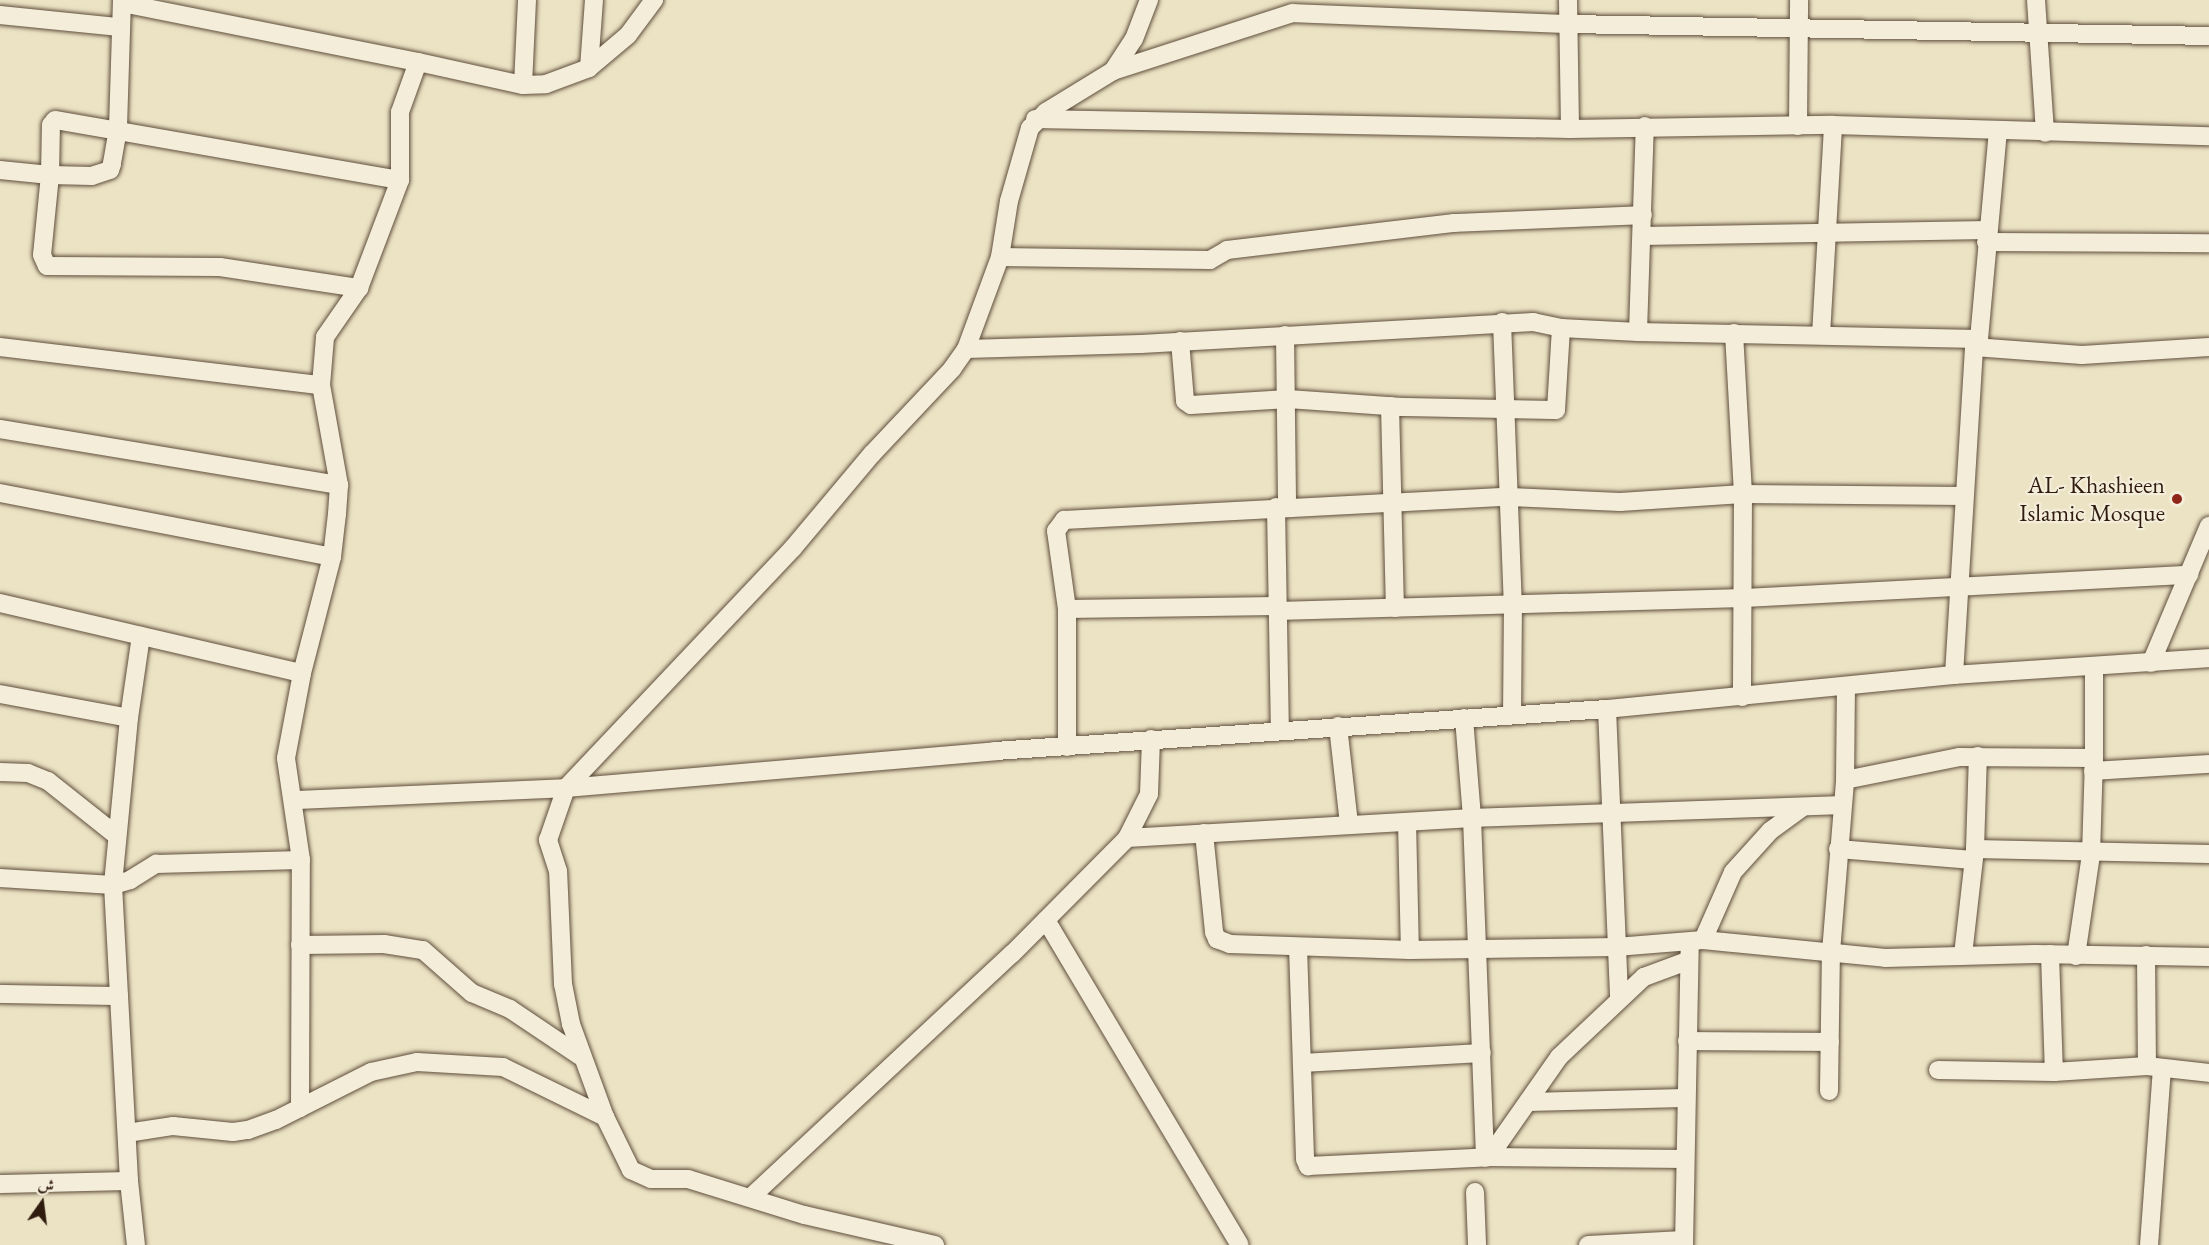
<!DOCTYPE html>
<html>
<head>
<meta charset="utf-8">
<style>
	body { margin:0 }
	#map { position:relative; width:2209px; height:1245px; overflow:hidden; background:#ece3c4; font-family:"EB Garamond",Amiri,serif }
	div>[style] { position:absolute }
	.roads { filter:drop-shadow(0 0 2px #5f4e3c) drop-shadow(0 0 2px #5f4e3c) }
	.minor>* { height:18px; margin:-9px; padding:0 9px; transform-origin:9px; border-radius:9px; background:#f3edd9 }
	.dots>* { width:16px; height:16px; translate:-50% -50%; box-sizing:border-box; border:3px solid #f3edd9; border-radius:50% }
	span { translate:-50% -50%; white-space:nowrap; text-align:center; line-height:1.15; -webkit-text-stroke:4.5px #f3edd9; paint-order:stroke }
	.poi-label { font-size:24px; color:#301c0f }
	.right { translate:-100% -50%; text-align:right }
	.north { position:absolute; left:12px; top:1173px; width:60px; height:60px; -webkit-text-stroke:4px #f3edd9; paint-order:stroke; rotate:14deg; font-size:16px; font-weight:700; line-height:24px; text-align:center; color:#301c0f }
	.north::after { content:''; display:block; margin:auto; width:21px; height:27px; background:#301c0f; clip-path:polygon(50% 0,100% 100%,50% 72%,0 100%) }
</style>
</head>
<body>
<div id="map">
	<div class="roads">
		<div class="minor">
			<div style="left:122px;top:0;width:129px;rotate:91.8deg"></div>
			<div style="left:118px;top:129px;width:36px;rotate:100deg"></div>
			<div style="left:112px;top:164px;width:6px;rotate:108deg"></div>
			<div style="left:110px;top:170px;width:19px;rotate:162deg"></div>
			<div style="left:92px;top:176px;width:42px;rotate:-178.6deg"></div>
			<div style="left:50px;top:175px;width:80px;rotate:95.7deg"></div>
			<div style="left:42px;top:255px;width:12px;rotate:66deg"></div>
			<div style="left:47px;top:266px;width:173px;rotate:0.3deg"></div>
			<div style="left:220px;top:267px;width:141px;rotate:8.6deg"></div>
			<div style="left:1568px;top:0;width:129px;rotate:89.1deg"></div>
			<div style="left:2036px;top:0;width:133px;rotate:86.1deg"></div>
			<div style="left:122px;top:3px;width:302px;rotate:11.3deg"></div>
			<div style="left:0;top:15px;width:120px;rotate:5.8deg"></div>
			<div style="left:589px;top:68px;width:68px;rotate:-85.8deg"></div>
			<div style="left:1113px;top:71px;width:189px;rotate:-17.9deg"></div>
			<div style="left:1293px;top:13px;width:276px;rotate:2.3deg"></div>
			<div style="left:1569px;top:24px;width:640px;rotate:1.07deg"></div>
			<div style="left:523px;top:85px;width:85px;rotate:-87.3deg"></div>
			<div style="left:1035px;top:119px;width:535px;rotate:1.07deg"></div>
			<div style="left:1570px;top:129px;width:263px;rotate:-0.9deg"></div>
			<div style="left:1833px;top:125px;width:376px;rotate:1.7deg"></div>
			<div style="left:1798px;top:126px;width:126px;rotate:-89.5deg"></div>
			<div style="left:0;top:170px;width:50px;rotate:5.7deg"></div>
			<div style="left:50px;top:175px;width:50px;rotate:-88.9deg"></div>
			<div style="left:51px;top:125px;width:6px;rotate:-51deg"></div>
			<div style="left:55px;top:120px;width:350px;rotate:9.9deg"></div>
			<div style="left:1642px;top:236px;width:345px;rotate:-1deg"></div>
			<div style="left:1986px;top:242px;width:223px;rotate:0.3deg"></div>
			<div style="left:1000px;top:257px;width:210px;rotate:0.8deg"></div>
			<div style="left:1210px;top:260px;width:20px;rotate:-30deg"></div>
			<div style="left:1227px;top:250px;width:229px;rotate:-6.8deg"></div>
			<div style="left:1454px;top:223px;width:189px;rotate:-2.4deg"></div>
			<div style="left:1502px;top:322px;width:281px;rotate:87.8deg"></div>
			<div style="left:1513px;top:603px;width:112px;rotate:90.5deg"></div>
			<div style="left:1638px;top:332px;width:206px;rotate:-88.1deg"></div>
			<div style="left:1734px;top:333px;width:161px;rotate:86.8deg"></div>
			<div style="left:1743px;top:494px;width:203px;rotate:90.3deg"></div>
			<div style="left:1285px;top:335px;width:171px;rotate:89.3deg"></div>
			<div style="left:1821px;top:335px;width:210px;rotate:-86.7deg"></div>
			<div style="left:1180px;top:341px;width:60px;rotate:85.2deg"></div>
			<div style="left:1185px;top:401px;width:7px;rotate:34deg"></div>
			<div style="left:1191px;top:405px;width:97px;rotate:-3.5deg"></div>
			<div style="left:1288px;top:399px;width:114px;rotate:4deg"></div>
			<div style="left:1402px;top:407px;width:154px;rotate:1.1deg"></div>
			<div style="left:1556px;top:410px;width:82px;rotate:-86.5deg"></div>
			<div style="left:0;top:347px;width:323px;rotate:6.8deg"></div>
			<div style="left:1974px;top:347px;width:108px;rotate:4.2deg"></div>
			<div style="left:2082px;top:355px;width:127px;rotate:-3.6deg"></div>
			<div style="left:966px;top:349px;width:175px;rotate:-1.6deg"></div>
			<div style="left:1141px;top:344px;width:393px;rotate:-3.2deg"></div>
			<div style="left:1533px;top:322px;width:29px;rotate:12deg"></div>
			<div style="left:1561px;top:328px;width:77px;rotate:3deg"></div>
			<div style="left:1638px;top:332px;width:341px;rotate:1.2deg"></div>
			<div style="left:1390px;top:406px;width:202px;rotate:88.6deg"></div>
			<div style="left:0;top:429px;width:344px;rotate:9.4deg"></div>
			<div style="left:0;top:493px;width:338px;rotate:10.9deg"></div>
			<div style="left:1276px;top:507px;width:223px;rotate:89deg"></div>
			<div style="left:0;top:603px;width:310px;rotate:13.1deg"></div>
			<div style="left:1067px;top:609px;width:209px;rotate:-0.8deg"></div>
			<div style="left:1277px;top:611px;width:467px;rotate:-1.6deg"></div>
			<div style="left:1744px;top:598px;width:446px;rotate:-3deg"></div>
			<div style="left:2151px;top:663px;width:149px;rotate:-67.1deg"></div>
			<div style="left:1954px;top:675px;width:329px;rotate:-86.5deg"></div>
			<div style="left:1974px;top:347px;width:9px;rotate:-58deg"></div>
			<div style="left:1979px;top:339px;width:208px;rotate:-84.8deg"></div>
			<div style="left:0;top:694px;width:131px;rotate:10.5deg"></div>
			<div style="left:129px;top:718px;width:168px;rotate:95.5deg"></div>
			<div style="left:113px;top:885px;width:296px;rotate:86.9deg"></div>
			<div style="left:129px;top:1181px;width:64px;rotate:83.8deg"></div>
			<div style="left:1607px;top:709px;width:290px;rotate:87.6deg"></div>
			<div style="left:129px;top:718px;width:83px;rotate:-81.7deg"></div>
			<div style="left:1464px;top:718px;width:100px;rotate:85.4deg"></div>
			<div style="left:1472px;top:818px;width:340px;rotate:87.8deg"></div>
			<div style="left:1338px;top:726px;width:99px;rotate:83.6deg"></div>
			<div style="left:1067px;top:747px;width:138px;rotate:-90deg"></div>
			<div style="left:1067px;top:609px;width:79px;rotate:-98deg"></div>
			<div style="left:1056px;top:531px;width:14px;rotate:-54deg"></div>
			<div style="left:1064px;top:520px;width:447px;rotate:-3deg"></div>
			<div style="left:1510px;top:497px;width:110px;rotate:2.6deg"></div>
			<div style="left:1620px;top:502px;width:123px;rotate:-3.7deg"></div>
			<div style="left:1743px;top:494px;width:221px;rotate:0.5deg"></div>
			<div style="left:2093px;top:771px;width:116px;rotate:-3.5deg"></div>
			<div style="left:0;top:772px;width:28px;rotate:2deg"></div>
			<div style="left:28px;top:773px;width:22px;rotate:22deg"></div>
			<div style="left:48px;top:781px;width:87px;rotate:38.5deg"></div>
			<div style="left:1845px;top:780px;width:94px;rotate:-89.4deg"></div>
			<div style="left:295px;top:800px;width:271px;rotate:-2.5deg"></div>
			<div style="left:566px;top:788px;width:431px;rotate:-4.9deg"></div>
			<div style="left:995px;top:751px;width:613px;rotate:-3.93deg"></div>
			<div style="left:1607px;top:709px;width:349px;rotate:-5.6deg"></div>
			<div style="left:1954px;top:675px;width:256px;rotate:-3.8deg"></div>
			<div style="left:1407px;top:822px;width:128px;rotate:88.7deg"></div>
			<div style="left:1204px;top:833px;width:100px;rotate:84.2deg"></div>
			<div style="left:1214px;top:932px;width:8px;rotate:67deg"></div>
			<div style="left:1217px;top:939px;width:14px;rotate:21deg"></div>
			<div style="left:1230px;top:944px;width:180px;rotate:1.9deg"></div>
			<div style="left:1410px;top:950px;width:206px;rotate:-0.8deg"></div>
			<div style="left:1616px;top:947px;width:87px;rotate:-4.6deg"></div>
			<div style="left:1703px;top:940px;width:183px;rotate:5.6deg"></div>
			<div style="left:1885px;top:958px;width:150px;rotate:-1.5deg"></div>
			<div style="left:2035px;top:954px;width:174px;rotate:1deg"></div>
			<div style="left:1127px;top:838px;width:346px;rotate:-3.3deg"></div>
			<div style="left:1472px;top:818px;width:370px;rotate:-2deg"></div>
			<div style="left:1838px;top:849px;width:135px;rotate:4.7deg"></div>
			<div style="left:1975px;top:849px;width:234px;rotate:1.2deg"></div>
			<div style="left:0;top:878px;width:113px;rotate:3.5deg"></div>
			<div style="left:113px;top:885px;width:18px;rotate:-16deg"></div>
			<div style="left:130px;top:880px;width:31px;rotate:-32deg"></div>
			<div style="left:156px;top:864px;width:145px;rotate:-1.6deg"></div>
			<div style="left:1046px;top:920px;width:378px;rotate:59.2deg"></div>
			<div style="left:1703px;top:940px;width:74px;rotate:-66.2deg"></div>
			<div style="left:1733px;top:872px;width:55px;rotate:-47.9deg"></div>
			<div style="left:1770px;top:831px;width:39px;rotate:-36deg"></div>
			<div style="left:300px;top:945px;width:84px;rotate:-0.7deg"></div>
			<div style="left:384px;top:944px;width:39px;rotate:9deg"></div>
			<div style="left:423px;top:950px;width:65px;rotate:41.3deg"></div>
			<div style="left:472px;top:993px;width:41px;rotate:22.8deg"></div>
			<div style="left:510px;top:1009px;width:84px;rotate:33.9deg"></div>
			<div style="left:1298px;top:947px;width:212px;rotate:88.1deg"></div>
			<div style="left:1305px;top:1159px;width:8px;rotate:67deg"></div>
			<div style="left:1308px;top:1166px;width:181px;rotate:-2.8deg"></div>
			<div style="left:1489px;top:1157px;width:196px;rotate:0.6deg"></div>
			<div style="left:2050px;top:954px;width:118px;rotate:88.1deg"></div>
			<div style="left:1963px;top:955px;width:107px;rotate:-83.5deg"></div>
			<div style="left:1975px;top:849px;width:93px;rotate:-88.2deg"></div>
			<div style="left:2146px;top:955px;width:111px;rotate:89.5deg"></div>
			<div style="left:2076px;top:956px;width:103px;rotate:-81.6deg"></div>
			<div style="left:2091px;top:854px;width:96px;rotate:-88.2deg"></div>
			<div style="left:0;top:994px;width:119px;rotate:1deg"></div>
			<div style="left:1687px;top:1041px;width:143px;rotate:0.4deg"></div>
			<div style="left:1302px;top:1063px;width:180px;rotate:-3.2deg"></div>
			<div style="left:1938px;top:1070px;width:116px;rotate:1deg"></div>
			<div style="left:2054px;top:1072px;width:93px;rotate:-3.7deg"></div>
			<div style="left:2147px;top:1066px;width:62px;rotate:6.4deg"></div>
			<div style="left:1829px;top:1091px;width:139px;rotate:-89.2deg"></div>
			<div style="left:1831px;top:952px;width:173px;rotate:-85.3deg"></div>
			<div style="left:1845px;top:780px;width:116px;rotate:-11.4deg"></div>
			<div style="left:1959px;top:757px;width:135px;rotate:0.4deg"></div>
			<div style="left:2094px;top:758px;width:91px;rotate:-90deg"></div>
			<div style="left:1528px;top:1102px;width:156px;rotate:-1.5deg"></div>
			<div style="left:300px;top:1108px;width:248px;rotate:-89.8deg"></div>
			<div style="left:301px;top:860px;width:103px;rotate:-98.4deg"></div>
			<div style="left:286px;top:758px;width:86px;rotate:-79.3deg"></div>
			<div style="left:302px;top:673px;width:120px;rotate:-75.5deg"></div>
			<div style="left:332px;top:557px;width:43px;rotate:-83.4deg"></div>
			<div style="left:337px;top:514px;width:29px;rotate:-86deg"></div>
			<div style="left:339px;top:485px;width:102px;rotate:-100.2deg"></div>
			<div style="left:321px;top:385px;width:48px;rotate:-85.2deg"></div>
			<div style="left:325px;top:337px;width:60px;rotate:-55.2deg"></div>
			<div style="left:359px;top:288px;width:116px;rotate:-69.2deg"></div>
			<div style="left:400px;top:180px;width:68px;rotate:-90deg"></div>
			<div style="left:400px;top:112px;width:53px;rotate:-70.2deg"></div>
			<div style="left:418px;top:62px;width:107px;rotate:12.4deg"></div>
			<div style="left:523px;top:85px;width:23px;rotate:-2deg"></div>
			<div style="left:546px;top:84px;width:46px;rotate:-20.4deg"></div>
			<div style="left:589px;top:68px;width:51px;rotate:-40.2deg"></div>
			<div style="left:628px;top:35px;width:44px;rotate:-53.4deg"></div>
			<div style="left:127px;top:1133px;width:47px;rotate:-8.7deg"></div>
			<div style="left:173px;top:1126px;width:60px;rotate:5.7deg"></div>
			<div style="left:233px;top:1132px;width:15px;rotate:-8deg"></div>
			<div style="left:248px;top:1130px;width:30px;rotate:-20deg"></div>
			<div style="left:276px;top:1120px;width:106px;rotate:-26.8deg"></div>
			<div style="left:371px;top:1072px;width:47px;rotate:-12.3deg"></div>
			<div style="left:417px;top:1062px;width:86px;rotate:3.3deg"></div>
			<div style="left:503px;top:1067px;width:114px;rotate:26.1deg"></div>
			<div style="left:1489px;top:1157px;width:122px;rotate:-55deg"></div>
			<div style="left:1559px;top:1057px;width:117px;rotate:-43.3deg"></div>
			<div style="left:1644px;top:977px;width:46px;rotate:-20.4deg"></div>
			<div style="left:0;top:1184px;width:129px;rotate:-1.3deg"></div>
			<div style="left:1475px;top:1192px;width:53px;rotate:87.8deg"></div>
			<div style="left:751px;top:1197px;width:357px;rotate:-43deg"></div>
			<div style="left:1012px;top:954px;width:163px;rotate:-45.2deg"></div>
			<div style="left:1127px;top:838px;width:49px;rotate:-63.4deg"></div>
			<div style="left:1149px;top:794px;width:55px;rotate:-87.9deg"></div>
			<div style="left:935px;top:1245px;width:134px;rotate:-167.1deg"></div>
			<div style="left:804px;top:1215px;width:121px;rotate:-162.8deg"></div>
			<div style="left:688px;top:1179px;width:37px;rotate:180deg"></div>
			<div style="left:651px;top:1179px;width:22px;rotate:-156deg"></div>
			<div style="left:631px;top:1170px;width:59px;rotate:-116.1deg"></div>
			<div style="left:605px;top:1117px;width:99px;rotate:-110.1deg"></div>
			<div style="left:571px;top:1024px;width:41px;rotate:-101.3deg"></div>
			<div style="left:563px;top:984px;width:113px;rotate:-92.5deg"></div>
			<div style="left:558px;top:871px;width:33px;rotate:-108deg"></div>
			<div style="left:548px;top:840px;width:55px;rotate:-70.9deg"></div>
			<div style="left:566px;top:788px;width:330px;rotate:-46.6deg"></div>
			<div style="left:793px;top:548px;width:123px;rotate:-50deg"></div>
			<div style="left:872px;top:454px;width:117px;rotate:-46.7deg"></div>
			<div style="left:952px;top:369px;width:24px;rotate:-55deg"></div>
			<div style="left:966px;top:349px;width:98px;rotate:-69.7deg"></div>
			<div style="left:1000px;top:257px;width:57px;rotate:-80.9deg"></div>
			<div style="left:1009px;top:201px;width:76px;rotate:-74deg"></div>
			<div style="left:1030px;top:128px;width:23px;rotate:-45deg"></div>
			<div style="left:1046px;top:112px;width:79px;rotate:-31.5deg"></div>
			<div style="left:1113px;top:71px;width:38px;rotate:-57deg"></div>
			<div style="left:1134px;top:39px;width:42px;rotate:-69deg"></div>
			<div style="left:1588px;top:1245px;width:96px;rotate:-3deg"></div>
			<div style="left:1684px;top:1245px;width:302px;rotate:-88.9deg"></div>
			<div style="left:2149px;top:1245px;width:177px;rotate:-85.8deg"></div>
		</div>
	</div>
	<div class="dots">
		<div style="left:2177px;top:499px;background:#8f2418"></div>
	</div>
	<div class="poi-label">
		<span class="right" style="left:2165px;top:499px">AL- Khashieen<br>Islamic Mosque</span>
	</div>
	<div class="north">ش</div>
</div>
</body>
</html>
